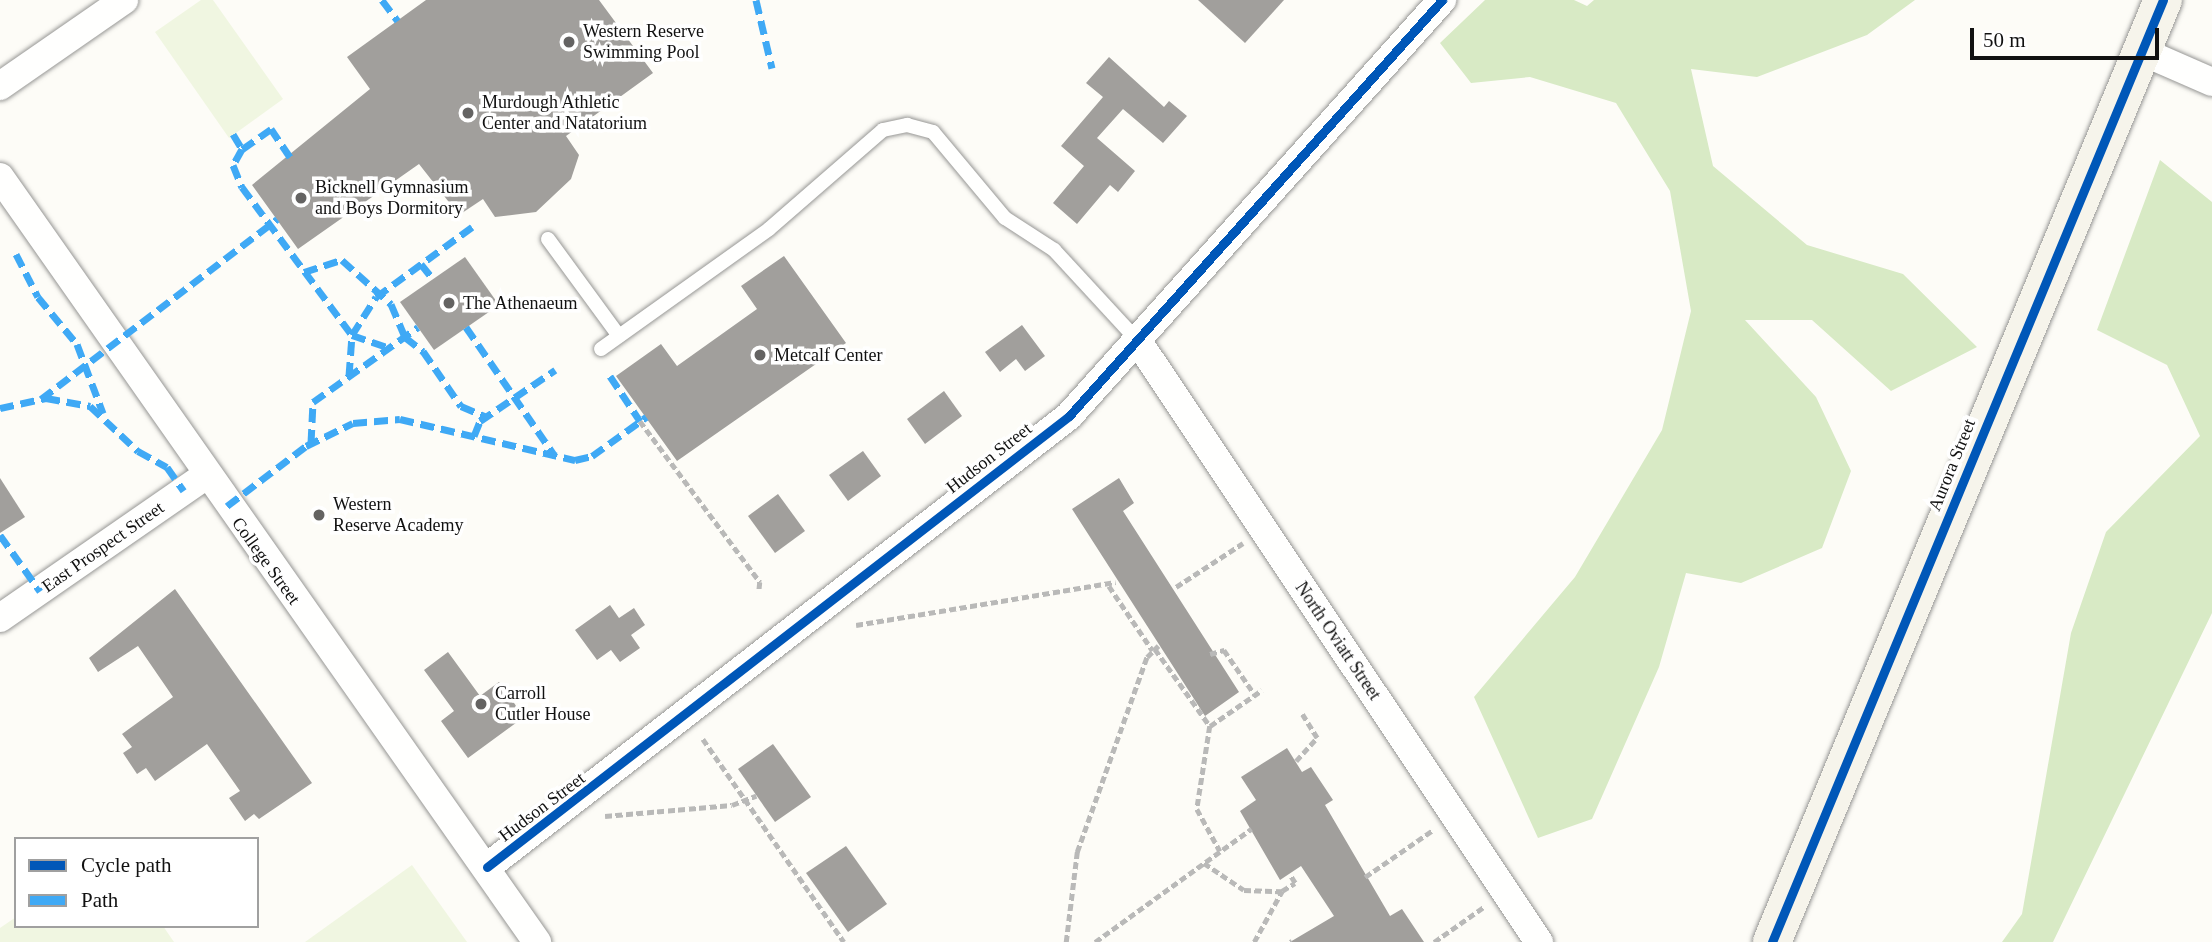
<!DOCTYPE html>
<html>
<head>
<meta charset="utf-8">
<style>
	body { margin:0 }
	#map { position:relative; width:2212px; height:942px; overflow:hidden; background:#fdfcf7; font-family:"Times New Roman",serif }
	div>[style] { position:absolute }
	.forest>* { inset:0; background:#d8eac5 }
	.pitch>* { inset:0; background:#f0f6e1 }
	.building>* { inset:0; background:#a19f9c }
	.path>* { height:4.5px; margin-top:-2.25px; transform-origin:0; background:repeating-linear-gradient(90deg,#b9b9b8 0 7px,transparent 0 10.5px) }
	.roads { filter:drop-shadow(0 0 2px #979795) drop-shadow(0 0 2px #979795) }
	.lane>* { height:14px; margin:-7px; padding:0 7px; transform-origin:7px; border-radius:7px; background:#fffffe }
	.street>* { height:28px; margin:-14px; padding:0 14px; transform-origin:14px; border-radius:14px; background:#fffffe }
	.secondary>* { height:38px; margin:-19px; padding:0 19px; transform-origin:19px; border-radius:19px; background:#f6f4eb }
	.quiet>* { height:7px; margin-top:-3.5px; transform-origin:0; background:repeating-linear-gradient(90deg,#3fa9f5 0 14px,transparent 0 21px) }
	.cycleway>* { height:9px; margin:-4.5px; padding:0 4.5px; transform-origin:4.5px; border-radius:4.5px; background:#0057b8 }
	.dots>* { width:19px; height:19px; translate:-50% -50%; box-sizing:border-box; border:4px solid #fff; border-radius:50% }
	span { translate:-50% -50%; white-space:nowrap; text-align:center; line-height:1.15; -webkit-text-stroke:7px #fff; paint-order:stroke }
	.poi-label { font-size:18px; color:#111 }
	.left { translate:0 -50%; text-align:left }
	.street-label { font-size:18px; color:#111 }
	.legend { position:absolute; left:14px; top:837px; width:245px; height:91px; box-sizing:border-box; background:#fff; border:2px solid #a0a0a0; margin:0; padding:9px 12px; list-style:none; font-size:21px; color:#111 }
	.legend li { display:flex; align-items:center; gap:14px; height:35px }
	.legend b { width:35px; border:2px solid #a0a0a0 }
	.scale { position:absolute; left:1970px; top:28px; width:189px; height:32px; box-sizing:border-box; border:4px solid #111; border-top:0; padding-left:9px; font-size:21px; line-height:24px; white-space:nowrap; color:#111; -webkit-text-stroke:5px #fff; paint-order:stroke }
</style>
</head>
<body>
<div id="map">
	<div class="forest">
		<div style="clip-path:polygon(1485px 0,1574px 0,1587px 6px,1594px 0,1915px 0,1867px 35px,1757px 77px,1691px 69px,1713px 166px,1807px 245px,1903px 274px,1977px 347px,1891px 391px,1812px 320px,1745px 320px,1816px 397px,1851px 471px,1822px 548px,1741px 583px,1686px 573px,1659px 667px,1592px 819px,1538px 838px,1474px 697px,1575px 577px,1662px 430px,1691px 311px,1670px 191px,1616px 103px,1530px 77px,1471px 83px,1440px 43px)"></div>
		<div style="clip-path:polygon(2160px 160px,2212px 202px,2212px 613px,2053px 942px,2002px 942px,2022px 914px,2071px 633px,2106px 532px,2200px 436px,2167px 365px,2097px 330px)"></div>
	</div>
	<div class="pitch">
		<div style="clip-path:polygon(201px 0,213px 0,283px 99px,229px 138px,155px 32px)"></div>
		<div style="clip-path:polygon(412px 865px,467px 942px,305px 942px)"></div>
		<div style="clip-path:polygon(16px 917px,16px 926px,163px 926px,174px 942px,0 942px,0 928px)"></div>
	</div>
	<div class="building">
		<div style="clip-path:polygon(426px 0,599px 0,653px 73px,566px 136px,579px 155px,571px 179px,536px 212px,495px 217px,483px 199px,459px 215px,419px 164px,298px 249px,252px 185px,370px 89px,347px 57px)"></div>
		<div style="clip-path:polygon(1198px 0,1284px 0,1245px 43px)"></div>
		<div style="clip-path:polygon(1109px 57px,1164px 107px,1169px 101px,1187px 116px,1163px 143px,1123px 109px,1097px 138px,1135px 171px,1118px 192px,1110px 185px,1077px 224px,1053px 203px,1084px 166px,1061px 146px,1103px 97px,1086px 83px)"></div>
		<div style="clip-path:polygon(784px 256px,846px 343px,677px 461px,616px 376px,661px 344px,677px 366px,757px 309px,741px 286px)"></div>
		<div style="clip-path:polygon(465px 257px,499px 305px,434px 350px,400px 302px)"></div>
		<div style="clip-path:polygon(1022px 325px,1045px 356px,1025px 371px,1016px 359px,1000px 372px,985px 352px)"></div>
		<div style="clip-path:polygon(944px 391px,962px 416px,925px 444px,907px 419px)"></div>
		<div style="clip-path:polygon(863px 451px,881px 476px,848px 501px,829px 475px)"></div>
		<div style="clip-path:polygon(0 478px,25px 517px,0 533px)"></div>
		<div style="clip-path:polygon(1119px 478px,1134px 503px,1123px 511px,1239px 692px,1205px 716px,1072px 509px)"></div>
		<div style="clip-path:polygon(778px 494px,805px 531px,775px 553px,748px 516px)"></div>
		<div style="clip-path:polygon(175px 589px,312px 783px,259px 819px,254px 814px,245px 821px,229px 798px,240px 791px,207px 744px,155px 781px,146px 768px,137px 774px,123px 753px,132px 747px,122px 734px,173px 697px,138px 646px,98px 672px,89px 658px)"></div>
		<div style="clip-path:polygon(610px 605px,619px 618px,634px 608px,645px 625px,631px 635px,640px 648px,620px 662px,611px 650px,597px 660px,575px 630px)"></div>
		<div style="clip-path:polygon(448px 652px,480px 696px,499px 682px,524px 717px,468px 758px,441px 721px,454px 711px,424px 670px)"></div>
		<div style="clip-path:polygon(773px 744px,811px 797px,775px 822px,738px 769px)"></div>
		<div style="clip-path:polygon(1287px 748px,1302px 772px,1311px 767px,1333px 800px,1325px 805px,1390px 916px,1402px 909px,1424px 942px,1290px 942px,1334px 916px,1301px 866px,1280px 880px,1240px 811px,1256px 800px,1241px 777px)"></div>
		<div style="clip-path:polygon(846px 846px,887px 904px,848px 932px,806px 873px)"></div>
	</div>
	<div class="path">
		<div style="left:640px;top:421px;width:201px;rotate:53.3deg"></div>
		<div style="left:760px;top:582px;width:10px;rotate:96deg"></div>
		<div style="left:1109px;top:586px;width:78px;rotate:55.9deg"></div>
		<div style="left:1176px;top:587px;width:80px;rotate:-33.3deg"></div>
		<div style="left:856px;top:625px;width:263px;rotate:-9.4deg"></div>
		<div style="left:1155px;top:649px;width:95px;rotate:54.5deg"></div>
		<div style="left:1210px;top:726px;width:84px;rotate:98.9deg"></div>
		<div style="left:1197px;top:809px;width:48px;rotate:61.3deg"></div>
		<div style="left:1210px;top:654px;width:15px;rotate:-16deg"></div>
		<div style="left:1224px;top:650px;width:55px;rotate:55.4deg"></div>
		<div style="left:1210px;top:726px;width:63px;rotate:-34.7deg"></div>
		<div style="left:703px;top:739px;width:247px;rotate:55.2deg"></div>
		<div style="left:1296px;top:761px;width:31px;rotate:-48deg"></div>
		<div style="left:1317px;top:738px;width:28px;rotate:-122deg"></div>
		<div style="left:605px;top:816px;width:127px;rotate:-5deg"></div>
		<div style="left:732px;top:805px;width:26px;rotate:-21deg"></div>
		<div style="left:1204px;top:863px;width:48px;rotate:34deg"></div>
		<div style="left:1244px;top:890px;width:38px;rotate:2deg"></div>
		<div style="left:1365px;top:877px;width:83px;rotate:-34.7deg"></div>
		<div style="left:1066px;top:942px;width:91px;rotate:-83deg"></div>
		<div style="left:1077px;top:852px;width:207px;rotate:-70.3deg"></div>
		<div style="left:1147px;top:657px;width:16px;rotate:-45deg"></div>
		<div style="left:1095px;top:942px;width:193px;rotate:-35.9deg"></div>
		<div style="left:1254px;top:942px;width:58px;rotate:-61.2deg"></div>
		<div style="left:1282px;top:891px;width:15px;rotate:-32deg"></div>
		<div style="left:1295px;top:883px;width:9px;rotate:-122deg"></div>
		<div style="left:1290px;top:942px;width:2px;rotate:-27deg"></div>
		<div style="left:1434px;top:942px;width:62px;rotate:-35.2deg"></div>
	</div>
	<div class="roads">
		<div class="lane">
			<div style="left:548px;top:239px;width:120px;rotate:53.8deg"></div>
			<div style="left:601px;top:349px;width:206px;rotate:-35.5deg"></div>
			<div style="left:769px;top:229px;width:151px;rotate:-41deg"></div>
			<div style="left:883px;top:130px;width:25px;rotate:-12deg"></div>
			<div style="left:907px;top:125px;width:27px;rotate:15deg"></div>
			<div style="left:933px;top:132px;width:112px;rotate:50.1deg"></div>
			<div style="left:1005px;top:218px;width:59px;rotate:33.1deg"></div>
			<div style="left:1054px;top:250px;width:122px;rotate:47.3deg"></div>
		</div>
		<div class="street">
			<div style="left:2141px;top:51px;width:77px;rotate:23.6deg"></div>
			<div style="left:0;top:86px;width:151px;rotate:-34.7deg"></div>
			<div style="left:0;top:177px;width:935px;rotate:54.93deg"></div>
			<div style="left:1137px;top:340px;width:724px;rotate:56.27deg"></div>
			<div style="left:0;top:618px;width:249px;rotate:-34.7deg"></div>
			<div style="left:487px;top:867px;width:736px;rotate:-37.77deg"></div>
			<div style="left:1069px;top:416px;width:559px;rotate:-48.12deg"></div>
		</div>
		<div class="secondary">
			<div style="left:1772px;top:942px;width:1020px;rotate:-67.46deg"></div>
		</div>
	</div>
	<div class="quiet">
		<div style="left:382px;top:0;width:26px;rotate:53deg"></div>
		<div style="left:756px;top:0;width:70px;rotate:76.8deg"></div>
		<div style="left:233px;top:134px;width:17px;rotate:59deg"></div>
		<div style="left:290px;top:157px;width:34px;rotate:-124deg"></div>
		<div style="left:271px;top:129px;width:35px;rotate:145deg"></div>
		<div style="left:242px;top:149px;width:18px;rotate:119deg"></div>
		<div style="left:233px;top:165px;width:24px;rotate:68deg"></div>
		<div style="left:242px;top:187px;width:184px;rotate:53.4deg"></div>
		<div style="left:352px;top:335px;width:40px;rotate:18.9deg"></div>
		<div style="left:16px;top:254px;width:48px;rotate:62.9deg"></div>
		<div style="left:38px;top:297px;width:61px;rotate:50.3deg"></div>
		<div style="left:77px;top:344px;width:74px;rotate:69.4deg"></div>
		<div style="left:421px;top:264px;width:19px;rotate:51deg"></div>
		<div style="left:304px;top:272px;width:40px;rotate:-18deg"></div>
		<div style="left:342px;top:260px;width:66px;rotate:41.9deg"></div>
		<div style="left:391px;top:304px;width:36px;rotate:67deg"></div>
		<div style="left:405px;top:337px;width:23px;rotate:38deg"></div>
		<div style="left:423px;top:351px;width:67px;rotate:55.4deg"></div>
		<div style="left:461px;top:406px;width:28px;rotate:23deg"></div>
		<div style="left:466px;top:327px;width:157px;rotate:55.4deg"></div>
		<div style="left:349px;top:376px;width:41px;rotate:-85.8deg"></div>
		<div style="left:352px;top:335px;width:45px;rotate:-57.7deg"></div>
		<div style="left:376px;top:297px;width:119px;rotate:-36.1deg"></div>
		<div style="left:610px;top:376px;width:54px;rotate:56.3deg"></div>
		<div style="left:41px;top:399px;width:297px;rotate:-37.3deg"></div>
		<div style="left:0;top:408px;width:47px;rotate:-12.3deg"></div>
		<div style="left:46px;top:398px;width:45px;rotate:10.3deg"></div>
		<div style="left:90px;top:406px;width:66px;rotate:43.2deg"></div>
		<div style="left:138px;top:451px;width:33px;rotate:29deg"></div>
		<div style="left:167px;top:467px;width:29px;rotate:55deg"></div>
		<div style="left:474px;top:436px;width:16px;rotate:-68deg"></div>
		<div style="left:480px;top:421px;width:91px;rotate:-34.2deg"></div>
		<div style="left:311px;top:443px;width:41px;rotate:-87.2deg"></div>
		<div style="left:313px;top:402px;width:129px;rotate:-35.5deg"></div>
		<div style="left:227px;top:506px;width:99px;rotate:-37.2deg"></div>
		<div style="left:306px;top:446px;width:52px;rotate:-26.1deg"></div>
		<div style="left:353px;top:423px;width:47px;rotate:-4.9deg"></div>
		<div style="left:400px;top:419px;width:180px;rotate:13.2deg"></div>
		<div style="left:575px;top:460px;width:17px;rotate:-13deg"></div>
		<div style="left:592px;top:456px;width:67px;rotate:-35.8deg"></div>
		<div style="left:0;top:535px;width:69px;rotate:54.5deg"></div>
	</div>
	<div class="cycleway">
		<div style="left:487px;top:867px;width:736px;rotate:-37.77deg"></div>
		<div style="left:1069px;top:416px;width:559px;rotate:-48.12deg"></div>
		<div style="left:1772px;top:942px;width:1020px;rotate:-67.46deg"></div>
	</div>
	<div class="dots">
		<div style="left:569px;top:42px;background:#646362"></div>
		<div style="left:468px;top:113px;background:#646362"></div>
		<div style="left:301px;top:198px;background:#646362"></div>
		<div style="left:449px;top:303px;background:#646362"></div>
		<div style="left:760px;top:355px;background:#646362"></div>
		<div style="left:319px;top:515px;background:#646362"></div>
		<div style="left:481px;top:704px;background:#646362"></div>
	</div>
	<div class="poi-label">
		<span class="left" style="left:583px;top:42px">Western Reserve<br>Swimming Pool</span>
		<span class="left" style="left:482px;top:113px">Murdough Athletic<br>Center and Natatorium</span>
		<span class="left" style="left:315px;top:198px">Bicknell Gymnasium<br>and Boys Dormitory</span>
		<span class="left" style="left:463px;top:303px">The Athenaeum</span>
		<span class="left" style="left:774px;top:355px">Metcalf Center</span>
		<span class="left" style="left:333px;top:515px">Western<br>Reserve Academy</span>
		<span class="left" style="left:495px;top:704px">Carroll<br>Cutler House</span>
	</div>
	<div class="street-label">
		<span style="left:989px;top:458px;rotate:-38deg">Hudson Street</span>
		<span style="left:1952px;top:465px;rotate:-68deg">Aurora Street</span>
		<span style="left:103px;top:547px;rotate:-35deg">East Prospect Street</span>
		<span style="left:266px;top:561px;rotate:54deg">College Street</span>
		<span style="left:1338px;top:641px;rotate:56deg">North Oviatt Street</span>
		<span style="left:542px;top:807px;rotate:-37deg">Hudson Street</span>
	</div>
	<ul class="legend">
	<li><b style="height:9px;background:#0057b8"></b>Cycle path</li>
	<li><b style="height:9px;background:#3fa9f5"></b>Path</li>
	</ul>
	<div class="scale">50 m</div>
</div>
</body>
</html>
